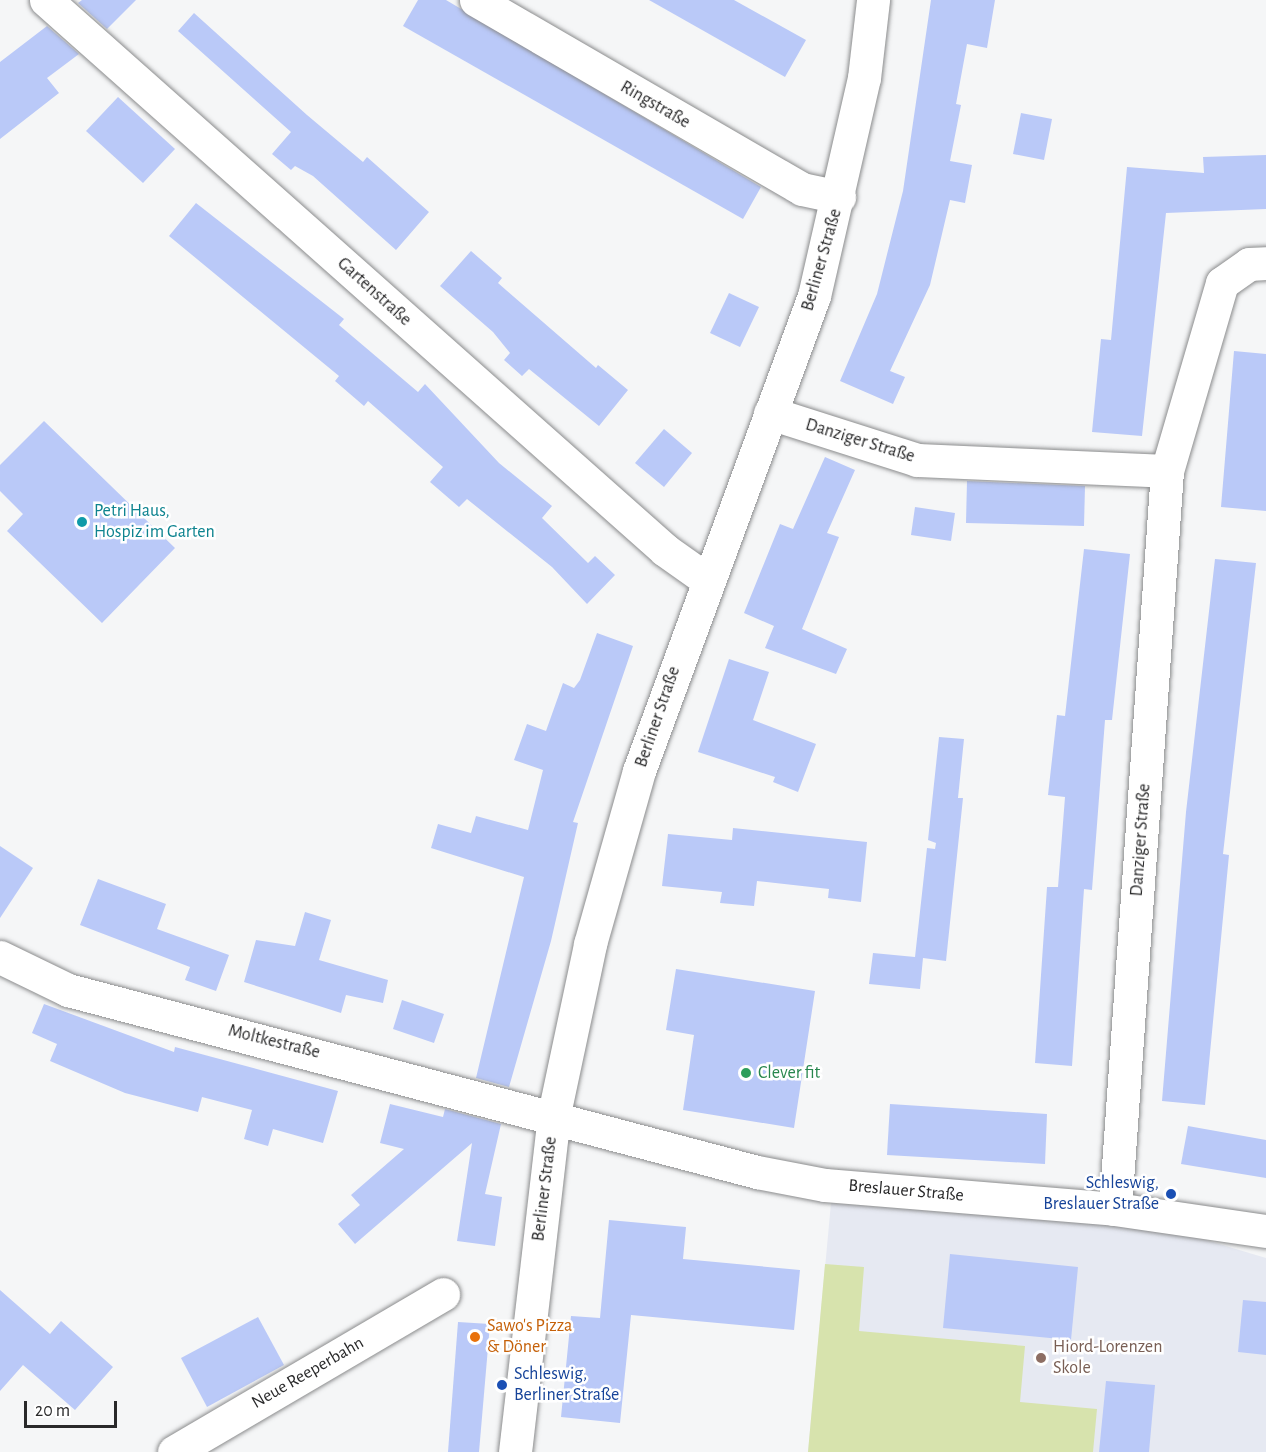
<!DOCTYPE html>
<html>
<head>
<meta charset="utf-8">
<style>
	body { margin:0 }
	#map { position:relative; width:1266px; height:1452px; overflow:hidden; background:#f5f6f7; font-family:"Alegreya Sans",sans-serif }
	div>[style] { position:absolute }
	.built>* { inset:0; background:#e6e9f2 }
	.green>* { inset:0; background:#d7e3ad }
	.building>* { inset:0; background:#bac9f8 }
	.roads { filter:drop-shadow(0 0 2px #8b8c8d) drop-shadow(0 0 2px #8b8c8d) }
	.minor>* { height:33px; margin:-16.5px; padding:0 16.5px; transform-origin:16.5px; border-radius:16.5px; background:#fff }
	.dots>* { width:16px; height:16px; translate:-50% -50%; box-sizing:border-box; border:3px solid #fff; border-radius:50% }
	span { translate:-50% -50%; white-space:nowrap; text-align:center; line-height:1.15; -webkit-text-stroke:5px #fff; paint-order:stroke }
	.street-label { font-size:18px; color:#29292a }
	.culture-label { font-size:18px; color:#0d838f }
	.left { translate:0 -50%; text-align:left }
	.leisure-label { font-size:18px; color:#27864d }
	.transit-label { font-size:18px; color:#164399 }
	.right { translate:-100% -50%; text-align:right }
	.food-label { font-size:18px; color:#c56008 }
	.education-label { font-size:18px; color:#785e54 }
	.scale { position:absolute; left:24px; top:1401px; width:93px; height:27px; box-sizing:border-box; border:3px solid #29292a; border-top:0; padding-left:8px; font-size:18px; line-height:21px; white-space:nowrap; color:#29292a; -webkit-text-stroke:4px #fff; paint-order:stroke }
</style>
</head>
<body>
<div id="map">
	<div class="built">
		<div style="clip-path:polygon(831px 1203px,1169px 1229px,1266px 1258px,1266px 1452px,808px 1452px)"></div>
	</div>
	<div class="green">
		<div style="clip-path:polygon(825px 1264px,864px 1267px,859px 1331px,1025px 1346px,1020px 1402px,1097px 1409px,1093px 1452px,808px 1452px)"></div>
	</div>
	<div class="building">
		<div style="clip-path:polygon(82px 0,136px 0,107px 29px,78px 3px)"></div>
		<div style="clip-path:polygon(418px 0,446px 0,761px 187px,743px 219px,403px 26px)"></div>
		<div style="clip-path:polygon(649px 0,734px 0,806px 40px,785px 77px)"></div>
		<div style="clip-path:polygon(931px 0,995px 0,987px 48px,967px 44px,956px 104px,961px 105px,950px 161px,972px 165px,965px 203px,950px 200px,930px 285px,890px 371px,905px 377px,893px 404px,840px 381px,877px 294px,903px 191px)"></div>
		<div style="clip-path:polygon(194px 13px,307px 115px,363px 162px,367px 157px,429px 212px,396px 250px,313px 176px,295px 166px,291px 170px,272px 154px,291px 132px,178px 31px)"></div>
		<div style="clip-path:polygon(47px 26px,79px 54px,47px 78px,59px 93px,0 139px,0 62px)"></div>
		<div style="clip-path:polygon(118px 97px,175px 149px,143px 183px,86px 131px)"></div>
		<div style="clip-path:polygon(1021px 113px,1052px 119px,1044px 160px,1013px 154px)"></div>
		<div style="clip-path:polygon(1266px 155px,1266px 209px,1166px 213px,1142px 436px,1092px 432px,1101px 339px,1111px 340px,1127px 167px,1204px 173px,1203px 157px)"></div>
		<div style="clip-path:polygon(196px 203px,344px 319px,339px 325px,418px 392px,425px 384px,499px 463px,552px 506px,542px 518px,588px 563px,595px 556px,615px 575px,587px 604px,552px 567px,467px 499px,459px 507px,430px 482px,443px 467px,368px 401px,364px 406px,335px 381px,339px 376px,169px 236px)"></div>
		<div style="clip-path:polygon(471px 251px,502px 278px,498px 283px,596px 368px,598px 365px,628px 390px,599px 426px,529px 369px,522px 376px,504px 360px,510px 353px,493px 332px,440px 286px)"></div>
		<div style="clip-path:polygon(729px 293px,759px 307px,740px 347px,710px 333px)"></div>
		<div style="clip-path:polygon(1234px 351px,1266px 354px,1266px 511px,1221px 507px)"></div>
		<div style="clip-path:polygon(44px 421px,175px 548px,102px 623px,7px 531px,23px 514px,0 491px,0 465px)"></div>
		<div style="clip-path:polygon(664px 429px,692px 453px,664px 487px,635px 463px)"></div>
		<div style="clip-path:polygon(825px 457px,855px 470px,827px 533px,839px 537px,802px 629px,847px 649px,836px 674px,765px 648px,774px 626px,744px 613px,780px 524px,793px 529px)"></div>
		<div style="clip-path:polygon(967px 481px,1085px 486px,1084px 526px,966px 523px)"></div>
		<div style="clip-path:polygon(915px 507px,955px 513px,951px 541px,911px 535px)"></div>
		<div style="clip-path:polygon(1084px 549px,1130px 554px,1112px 720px,1105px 720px,1092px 890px,1084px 889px,1072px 1066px,1035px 1063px,1047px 887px,1058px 887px,1065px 797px,1048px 795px,1057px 715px,1065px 716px)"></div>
		<div style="clip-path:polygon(1215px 559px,1256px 563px,1223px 854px,1229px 855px,1205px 1105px,1162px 1101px,1186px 812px)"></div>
		<div style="clip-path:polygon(597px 633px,633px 646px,573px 822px,578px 823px,551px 941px,509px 1087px,476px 1078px,524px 877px,431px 848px,438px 824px,471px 833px,476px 816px,528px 830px,543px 770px,514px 760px,527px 724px,546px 731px,563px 683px,574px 688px,580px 680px)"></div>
		<div style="clip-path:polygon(729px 659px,769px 672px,753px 720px,816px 744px,798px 792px,773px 782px,775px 777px,698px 752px)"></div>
		<div style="clip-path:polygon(939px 737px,964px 739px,958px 798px,963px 798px,946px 961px,923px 958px,920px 989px,869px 984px,873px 953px,915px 957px,927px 848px,935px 849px,936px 843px,928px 840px)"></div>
		<div style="clip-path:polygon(733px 828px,867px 842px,861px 902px,828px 898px,829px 889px,757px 881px,754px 906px,720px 903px,722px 892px,662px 886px,668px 834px,732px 840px)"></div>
		<div style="clip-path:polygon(0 846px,33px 868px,0 918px)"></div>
		<div style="clip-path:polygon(98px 879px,166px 904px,157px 929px,229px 955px,216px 991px,185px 980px,190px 967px,80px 925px)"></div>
		<div style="clip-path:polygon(305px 912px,331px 920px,319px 960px,388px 980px,383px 1003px,346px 995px,341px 1013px,244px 982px,256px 940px,295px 946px)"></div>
		<div style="clip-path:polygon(676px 969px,815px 991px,794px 1128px,683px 1110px,694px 1035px,666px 1030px)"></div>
		<div style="clip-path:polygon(402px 1000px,444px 1014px,434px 1043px,393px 1029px)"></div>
		<div style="clip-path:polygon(44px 1004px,174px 1052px,175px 1047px,338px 1091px,323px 1143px,273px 1129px,268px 1146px,244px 1139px,252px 1110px,202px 1097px,198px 1112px,125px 1093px,50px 1061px,57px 1044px,32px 1033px)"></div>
		<div style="clip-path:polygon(390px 1104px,443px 1117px,445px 1109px,501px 1124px,485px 1194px,502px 1197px,495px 1246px,457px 1241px,472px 1143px,355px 1244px,338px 1224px,360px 1205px,351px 1195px,404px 1149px,380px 1143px)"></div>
		<div style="clip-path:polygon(890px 1104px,1047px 1114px,1045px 1164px,887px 1155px)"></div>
		<div style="clip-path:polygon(1188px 1126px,1266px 1140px,1266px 1178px,1181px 1164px)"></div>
		<div style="clip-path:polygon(609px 1220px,686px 1227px,683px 1259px,800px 1270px,794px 1330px,631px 1315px,620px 1423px,561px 1417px,571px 1316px,600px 1318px)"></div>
		<div style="clip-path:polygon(950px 1254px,1078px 1267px,1071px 1340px,943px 1328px)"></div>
		<div style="clip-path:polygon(0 1290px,50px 1334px,61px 1321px,113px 1367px,75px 1410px,23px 1365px,0 1391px)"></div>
		<div style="clip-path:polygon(1243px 1300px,1266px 1302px,1266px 1355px,1238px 1352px)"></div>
		<div style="clip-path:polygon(258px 1317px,284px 1365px,207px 1407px,181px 1358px)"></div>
		<div style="clip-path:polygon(458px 1322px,490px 1324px,479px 1452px,448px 1452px)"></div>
		<div style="clip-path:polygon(1106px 1381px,1155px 1385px,1149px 1452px,1099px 1452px)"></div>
	</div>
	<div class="roads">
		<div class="minor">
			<div style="left:46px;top:0;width:828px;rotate:41.62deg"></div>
			<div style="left:665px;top:550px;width:50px;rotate:35.3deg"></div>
			<div style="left:476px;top:0;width:377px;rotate:30.1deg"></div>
			<div style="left:802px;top:189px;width:38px;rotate:12deg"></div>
			<div style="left:770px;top:413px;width:154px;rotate:17.7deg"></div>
			<div style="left:917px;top:460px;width:250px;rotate:2.5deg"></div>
			<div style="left:0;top:957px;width:76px;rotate:25.9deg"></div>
			<div style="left:68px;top:990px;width:713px;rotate:14.8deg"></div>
			<div style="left:757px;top:1172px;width:69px;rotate:10.8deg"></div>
			<div style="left:825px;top:1185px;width:291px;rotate:4.7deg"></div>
			<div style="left:1115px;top:1209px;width:153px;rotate:8.3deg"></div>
			<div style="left:1115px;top:1209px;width:740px;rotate:-85.97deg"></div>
			<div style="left:1167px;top:471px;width:196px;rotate:-73.7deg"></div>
			<div style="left:1222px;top:283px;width:33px;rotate:-35deg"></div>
			<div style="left:1249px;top:264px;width:17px;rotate:-3deg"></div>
			<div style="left:174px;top:1452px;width:312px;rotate:-30.4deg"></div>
			<div style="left:515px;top:1452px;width:340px;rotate:-83.4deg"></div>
			<div style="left:554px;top:1114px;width:174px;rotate:-78deg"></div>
			<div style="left:590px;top:944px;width:180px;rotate:-74.2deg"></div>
			<div style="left:639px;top:771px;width:506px;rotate:-69.78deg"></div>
			<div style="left:814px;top:296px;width:224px;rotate:-77.1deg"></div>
			<div style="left:864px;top:78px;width:79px;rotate:-83.4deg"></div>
		</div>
	</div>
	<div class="dots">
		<div style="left:82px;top:522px;background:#0f9aa8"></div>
		<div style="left:746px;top:1073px;background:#2e9e5b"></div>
		<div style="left:1171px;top:1194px;background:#1a4fb4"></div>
		<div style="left:475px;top:1337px;background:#e8710a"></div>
		<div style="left:1041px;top:1358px;background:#8d6e63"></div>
		<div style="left:502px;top:1385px;background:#1a4fb4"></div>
	</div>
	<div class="street-label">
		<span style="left:655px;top:105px;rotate:30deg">Ringstraße</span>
		<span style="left:822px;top:260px;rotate:-74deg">Berliner Straße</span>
		<span style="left:374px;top:292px;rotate:42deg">Gartenstraße</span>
		<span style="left:860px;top:441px;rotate:17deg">Danziger Straße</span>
		<span style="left:658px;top:717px;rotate:-71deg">Berliner Straße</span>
		<span style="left:1141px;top:840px;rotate:-86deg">Danziger Straße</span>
		<span style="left:274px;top:1042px;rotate:14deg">Moltkestraße</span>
		<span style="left:545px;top:1189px;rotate:-83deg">Berliner Straße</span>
		<span style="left:906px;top:1191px;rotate:5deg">Breslauer Straße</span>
		<span style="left:308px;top:1373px;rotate:-30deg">Neue Reeperbahn</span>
	</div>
	<div class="culture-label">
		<span class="left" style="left:94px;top:522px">Petri Haus,<br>Hospiz im Garten</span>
	</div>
	<div class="leisure-label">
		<span class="left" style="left:758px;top:1073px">Clever fit</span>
	</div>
	<div class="transit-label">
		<span class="right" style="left:1159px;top:1194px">Schleswig,<br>Breslauer Straße</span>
		<span class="left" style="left:514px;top:1385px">Schleswig,<br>Berliner Straße</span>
	</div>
	<div class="food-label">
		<span class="left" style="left:487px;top:1337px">Sawo's Pizza<br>&amp; Döner</span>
	</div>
	<div class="education-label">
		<span class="left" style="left:1053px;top:1358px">Hiord-Lorenzen<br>Skole</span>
	</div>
	<div class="scale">20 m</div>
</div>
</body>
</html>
